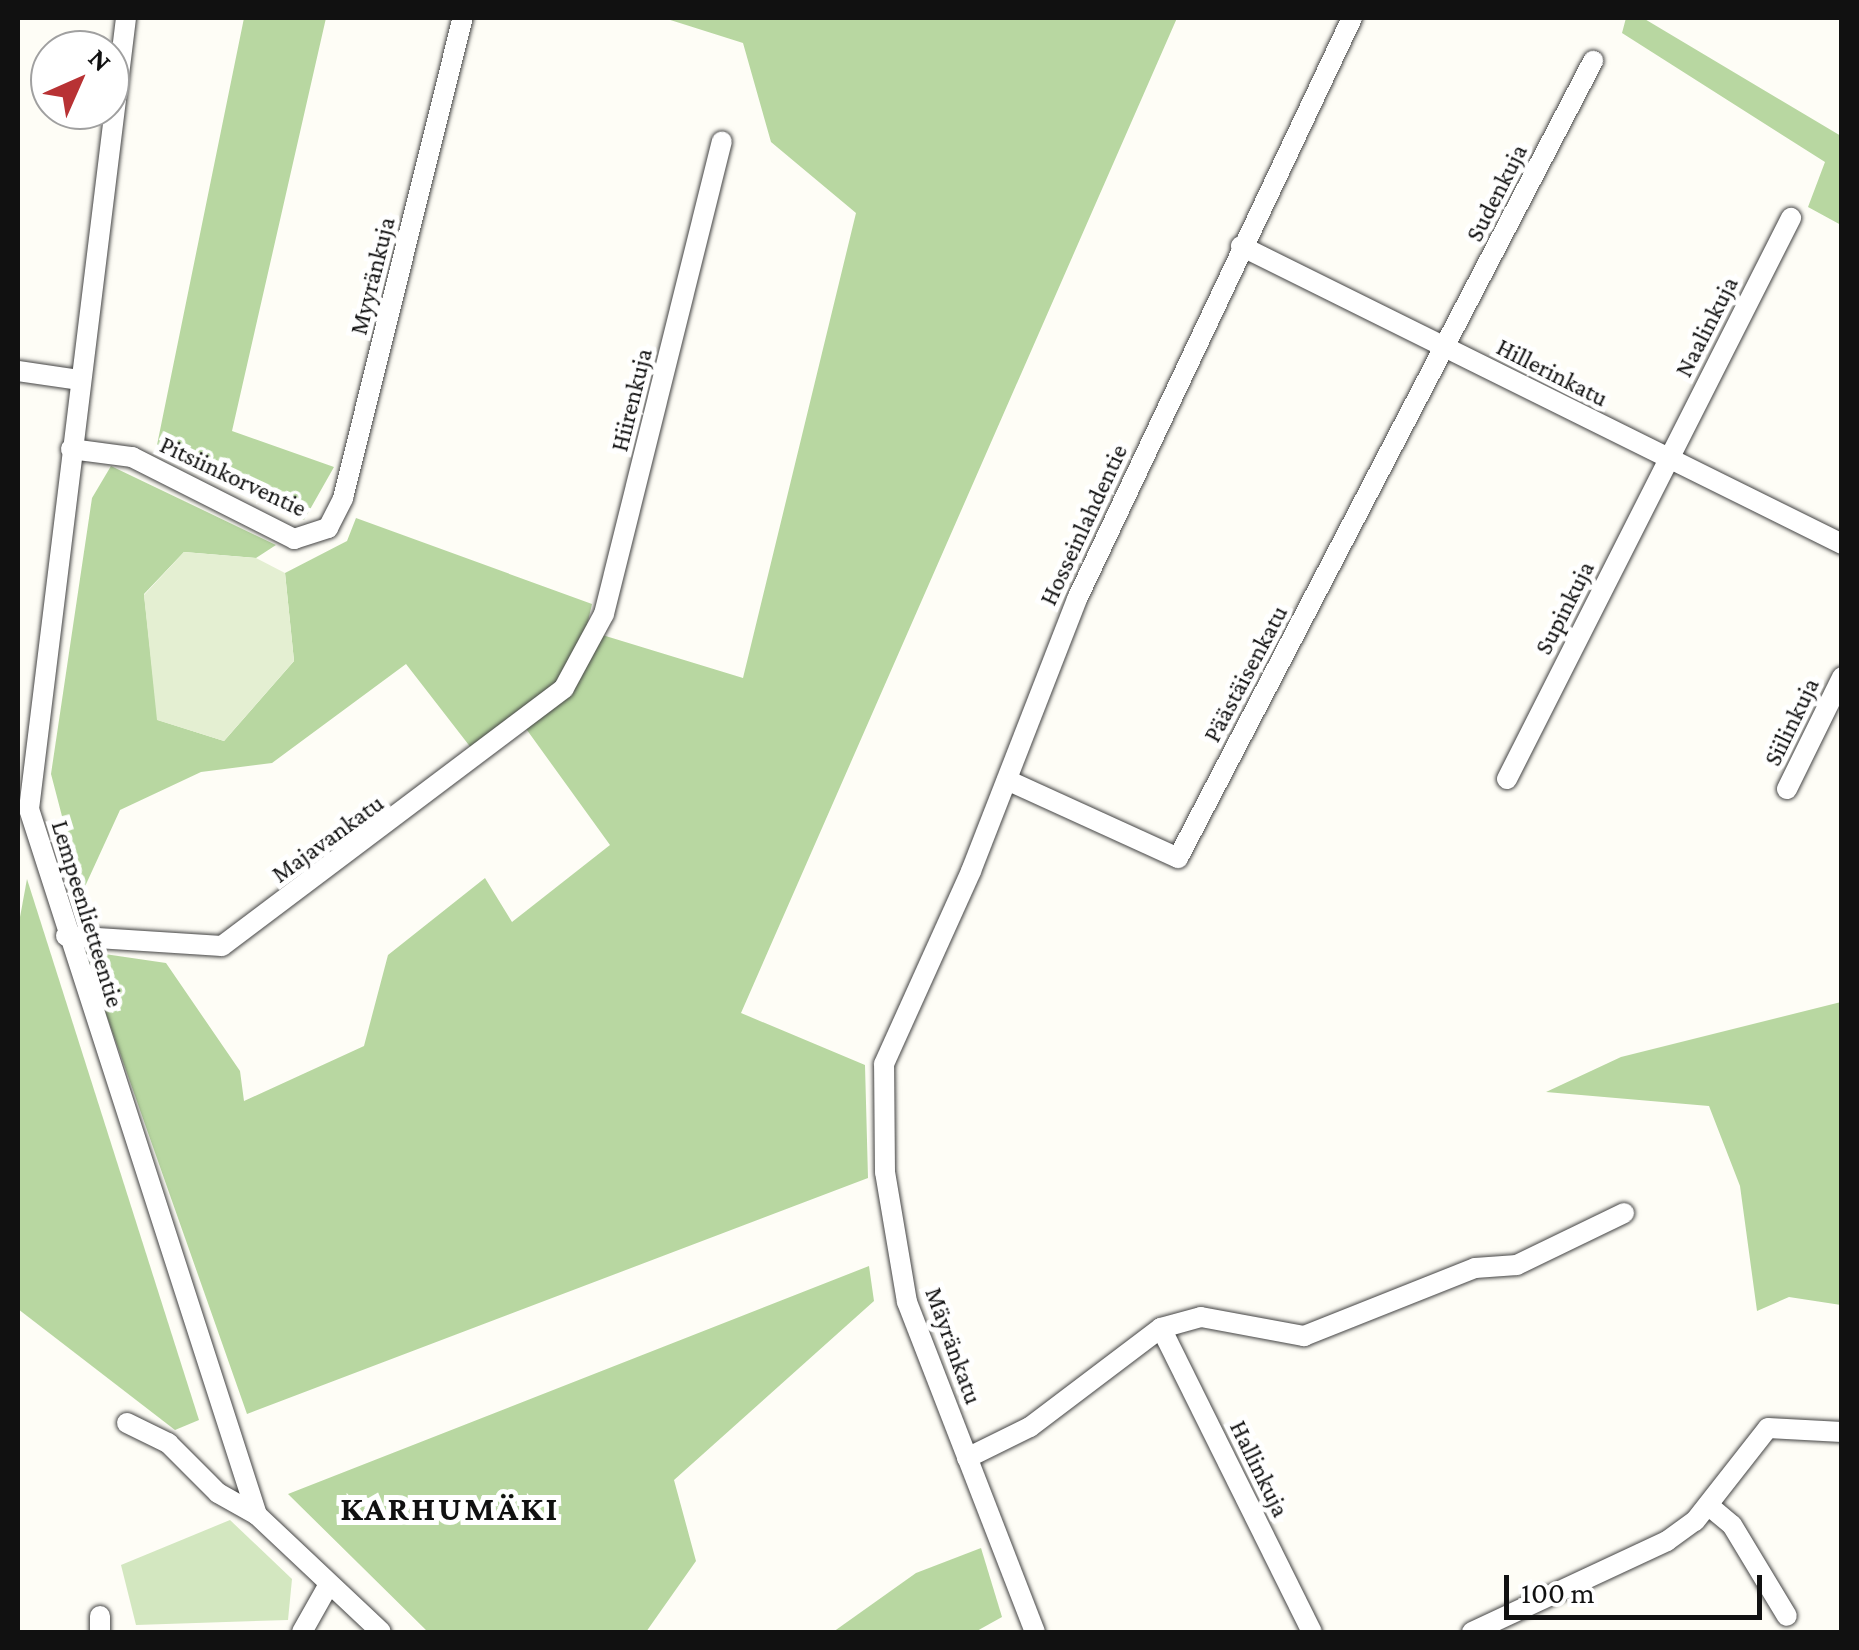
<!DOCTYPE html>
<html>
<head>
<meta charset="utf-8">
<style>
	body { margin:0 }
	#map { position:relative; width:1859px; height:1650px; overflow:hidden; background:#fefdf6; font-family:"Crimson Pro",serif }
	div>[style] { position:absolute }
	.green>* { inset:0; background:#d3e7c0 }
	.forest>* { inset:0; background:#b8d7a1 }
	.pitch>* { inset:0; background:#e4efd2 }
	.roads { filter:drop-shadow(0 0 2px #444) drop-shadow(0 0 2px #444) }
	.minor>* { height:20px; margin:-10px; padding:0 10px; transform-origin:10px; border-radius:10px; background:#fff }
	span { translate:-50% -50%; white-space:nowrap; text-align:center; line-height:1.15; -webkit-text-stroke:10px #fff; paint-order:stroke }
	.street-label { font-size:25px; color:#111 }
	.district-label { font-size:35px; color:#111; font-weight:700; letter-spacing:2.5px }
	.frame { position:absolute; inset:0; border:20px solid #111; pointer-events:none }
	.north { position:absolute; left:30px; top:30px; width:100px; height:100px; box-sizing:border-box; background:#fff; border:2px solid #a0a0a0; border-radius:50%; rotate:45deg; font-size:28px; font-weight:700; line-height:40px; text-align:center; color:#111 }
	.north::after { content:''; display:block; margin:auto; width:35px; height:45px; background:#b83234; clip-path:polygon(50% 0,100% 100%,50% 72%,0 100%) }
	.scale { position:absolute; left:1504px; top:1575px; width:258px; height:45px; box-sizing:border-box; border:5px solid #111; border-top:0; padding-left:12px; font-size:30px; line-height:35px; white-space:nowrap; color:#111; -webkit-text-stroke:8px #fff; paint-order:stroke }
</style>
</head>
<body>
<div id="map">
	<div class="green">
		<div style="clip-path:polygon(230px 1520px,292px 1579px,288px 1620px,136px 1625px,121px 1565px)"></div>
	</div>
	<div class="forest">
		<div style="clip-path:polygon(244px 18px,326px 18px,232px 431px,334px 467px,304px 520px,156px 450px)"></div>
		<div style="clip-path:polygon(664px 18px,1177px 18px,741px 1013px,865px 1065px,868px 1178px,247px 1414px,84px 951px,166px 963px,240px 1071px,244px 1101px,364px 1046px,388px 955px,485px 878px,512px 922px,610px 845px,519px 719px,475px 753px,406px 664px,272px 763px,201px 772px,120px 810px,82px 893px,51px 774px,92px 498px,111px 466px,276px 545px,256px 558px,184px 552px,144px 594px,158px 720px,224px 741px,294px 661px,285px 573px,347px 541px,356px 518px,592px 604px,586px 630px,743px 678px,856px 213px,771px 142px,743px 43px)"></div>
		<div style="clip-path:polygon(1626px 18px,1643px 18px,1841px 136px,1841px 225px,1808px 207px,1825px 162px,1622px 33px)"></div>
		<div style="clip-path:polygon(27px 879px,199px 1420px,175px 1430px,18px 1309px,18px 928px)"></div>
		<div style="clip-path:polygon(1841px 1002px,1841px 1305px,1789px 1297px,1757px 1311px,1740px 1186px,1709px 1106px,1546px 1092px,1621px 1057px)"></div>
		<div style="clip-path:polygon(869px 1266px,874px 1301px,674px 1480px,696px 1561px,646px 1632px,428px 1632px,288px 1494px)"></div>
		<div style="clip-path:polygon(981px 1548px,1002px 1617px,975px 1632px,833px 1632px,916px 1573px)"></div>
	</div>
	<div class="pitch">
		<div style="clip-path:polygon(184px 552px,256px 558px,285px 573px,294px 661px,224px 741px,157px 720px,144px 595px)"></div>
	</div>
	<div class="roads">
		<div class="minor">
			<div style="left:126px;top:18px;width:797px;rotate:96.99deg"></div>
			<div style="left:29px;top:809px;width:742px;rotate:72.1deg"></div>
			<div style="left:257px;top:1515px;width:170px;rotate:43.3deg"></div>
			<div style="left:1241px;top:246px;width:671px;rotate:26.37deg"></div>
			<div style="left:18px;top:371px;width:63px;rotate:8.3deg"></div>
			<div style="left:71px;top:449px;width:62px;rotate:7.5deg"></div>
			<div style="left:132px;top:457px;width:182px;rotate:26.8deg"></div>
			<div style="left:294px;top:539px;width:36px;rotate:-18deg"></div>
			<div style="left:328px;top:528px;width:34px;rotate:-63deg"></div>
			<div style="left:343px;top:498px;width:495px;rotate:-76deg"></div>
			<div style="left:1507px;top:779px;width:629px;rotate:-63.15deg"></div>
			<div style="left:1007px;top:780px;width:188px;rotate:24.5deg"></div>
			<div style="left:1178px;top:858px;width:899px;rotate:-62.49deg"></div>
			<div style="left:1787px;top:789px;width:125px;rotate:-63.8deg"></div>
			<div style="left:66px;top:936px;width:156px;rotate:3.7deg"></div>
			<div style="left:222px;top:946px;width:428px;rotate:-37deg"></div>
			<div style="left:564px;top:688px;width:84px;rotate:-61.6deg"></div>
			<div style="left:604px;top:614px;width:487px;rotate:-76deg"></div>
			<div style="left:1161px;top:1328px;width:339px;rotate:63.6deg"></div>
			<div style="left:127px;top:1423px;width:46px;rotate:26deg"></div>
			<div style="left:168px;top:1443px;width:71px;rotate:45deg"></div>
			<div style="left:218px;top:1493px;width:45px;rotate:29.4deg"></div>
			<div style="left:967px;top:1458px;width:70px;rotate:-26.2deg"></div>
			<div style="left:1030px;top:1427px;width:164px;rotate:-37.1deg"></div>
			<div style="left:1161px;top:1328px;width:41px;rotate:-15.4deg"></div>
			<div style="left:1201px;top:1317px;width:105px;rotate:10.5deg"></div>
			<div style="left:1304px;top:1336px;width:184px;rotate:-21.7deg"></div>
			<div style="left:1475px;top:1268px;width:42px;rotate:-4.1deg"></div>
			<div style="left:1517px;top:1265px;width:119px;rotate:-25.9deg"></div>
			<div style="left:1708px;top:1505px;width:31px;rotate:40deg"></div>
			<div style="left:1732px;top:1525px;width:106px;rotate:58.9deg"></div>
			<div style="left:100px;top:1632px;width:16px;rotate:-90deg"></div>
			<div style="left:302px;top:1632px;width:55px;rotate:-60.6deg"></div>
			<div style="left:1035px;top:1632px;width:354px;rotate:-111.2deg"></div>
			<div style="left:907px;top:1302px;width:132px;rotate:-99.6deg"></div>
			<div style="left:885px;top:1172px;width:108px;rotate:-90.5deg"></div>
			<div style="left:884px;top:1064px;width:212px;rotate:-65.7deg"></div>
			<div style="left:971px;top:871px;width:292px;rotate:-68.7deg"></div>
			<div style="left:1077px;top:599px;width:643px;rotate:-64.67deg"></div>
			<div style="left:1472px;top:1632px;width:215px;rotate:-25deg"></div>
			<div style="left:1667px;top:1541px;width:34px;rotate:-36deg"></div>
			<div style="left:1695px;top:1521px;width:118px;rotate:-51.9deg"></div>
			<div style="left:1768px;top:1428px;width:74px;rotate:3.1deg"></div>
		</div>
	</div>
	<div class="street-label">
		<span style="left:1497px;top:193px;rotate:-63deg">Sudenkuja</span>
		<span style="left:373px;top:276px;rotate:-76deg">Myyränkuja</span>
		<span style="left:1707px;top:327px;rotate:-63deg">Naalinkuja</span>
		<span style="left:1552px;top:373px;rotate:27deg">Hillerinkatu</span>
		<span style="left:632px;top:400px;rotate:-76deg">Hiirenkuja</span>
		<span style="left:233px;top:477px;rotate:25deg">Pitsiinkorventie</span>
		<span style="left:1084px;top:525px;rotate:-65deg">Hosseinlahdentie</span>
		<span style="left:1565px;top:608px;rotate:-63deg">Supinkuja</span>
		<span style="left:1246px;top:674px;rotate:-62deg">Päästäisenkatu</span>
		<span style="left:1792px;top:722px;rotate:-64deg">Siilinkuja</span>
		<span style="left:328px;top:839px;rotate:-36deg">Majavankatu</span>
		<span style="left:87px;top:914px;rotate:73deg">Lempeenlietteentie</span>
		<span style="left:953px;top:1346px;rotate:70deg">Mäyränkatu</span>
		<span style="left:1259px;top:1469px;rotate:64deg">Hallinkuja</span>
	</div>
	<div class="district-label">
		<span style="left:450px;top:1509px">KARHUMÄKI</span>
	</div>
	<div class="frame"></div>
	<div class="north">N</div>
	<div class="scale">100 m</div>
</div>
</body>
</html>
